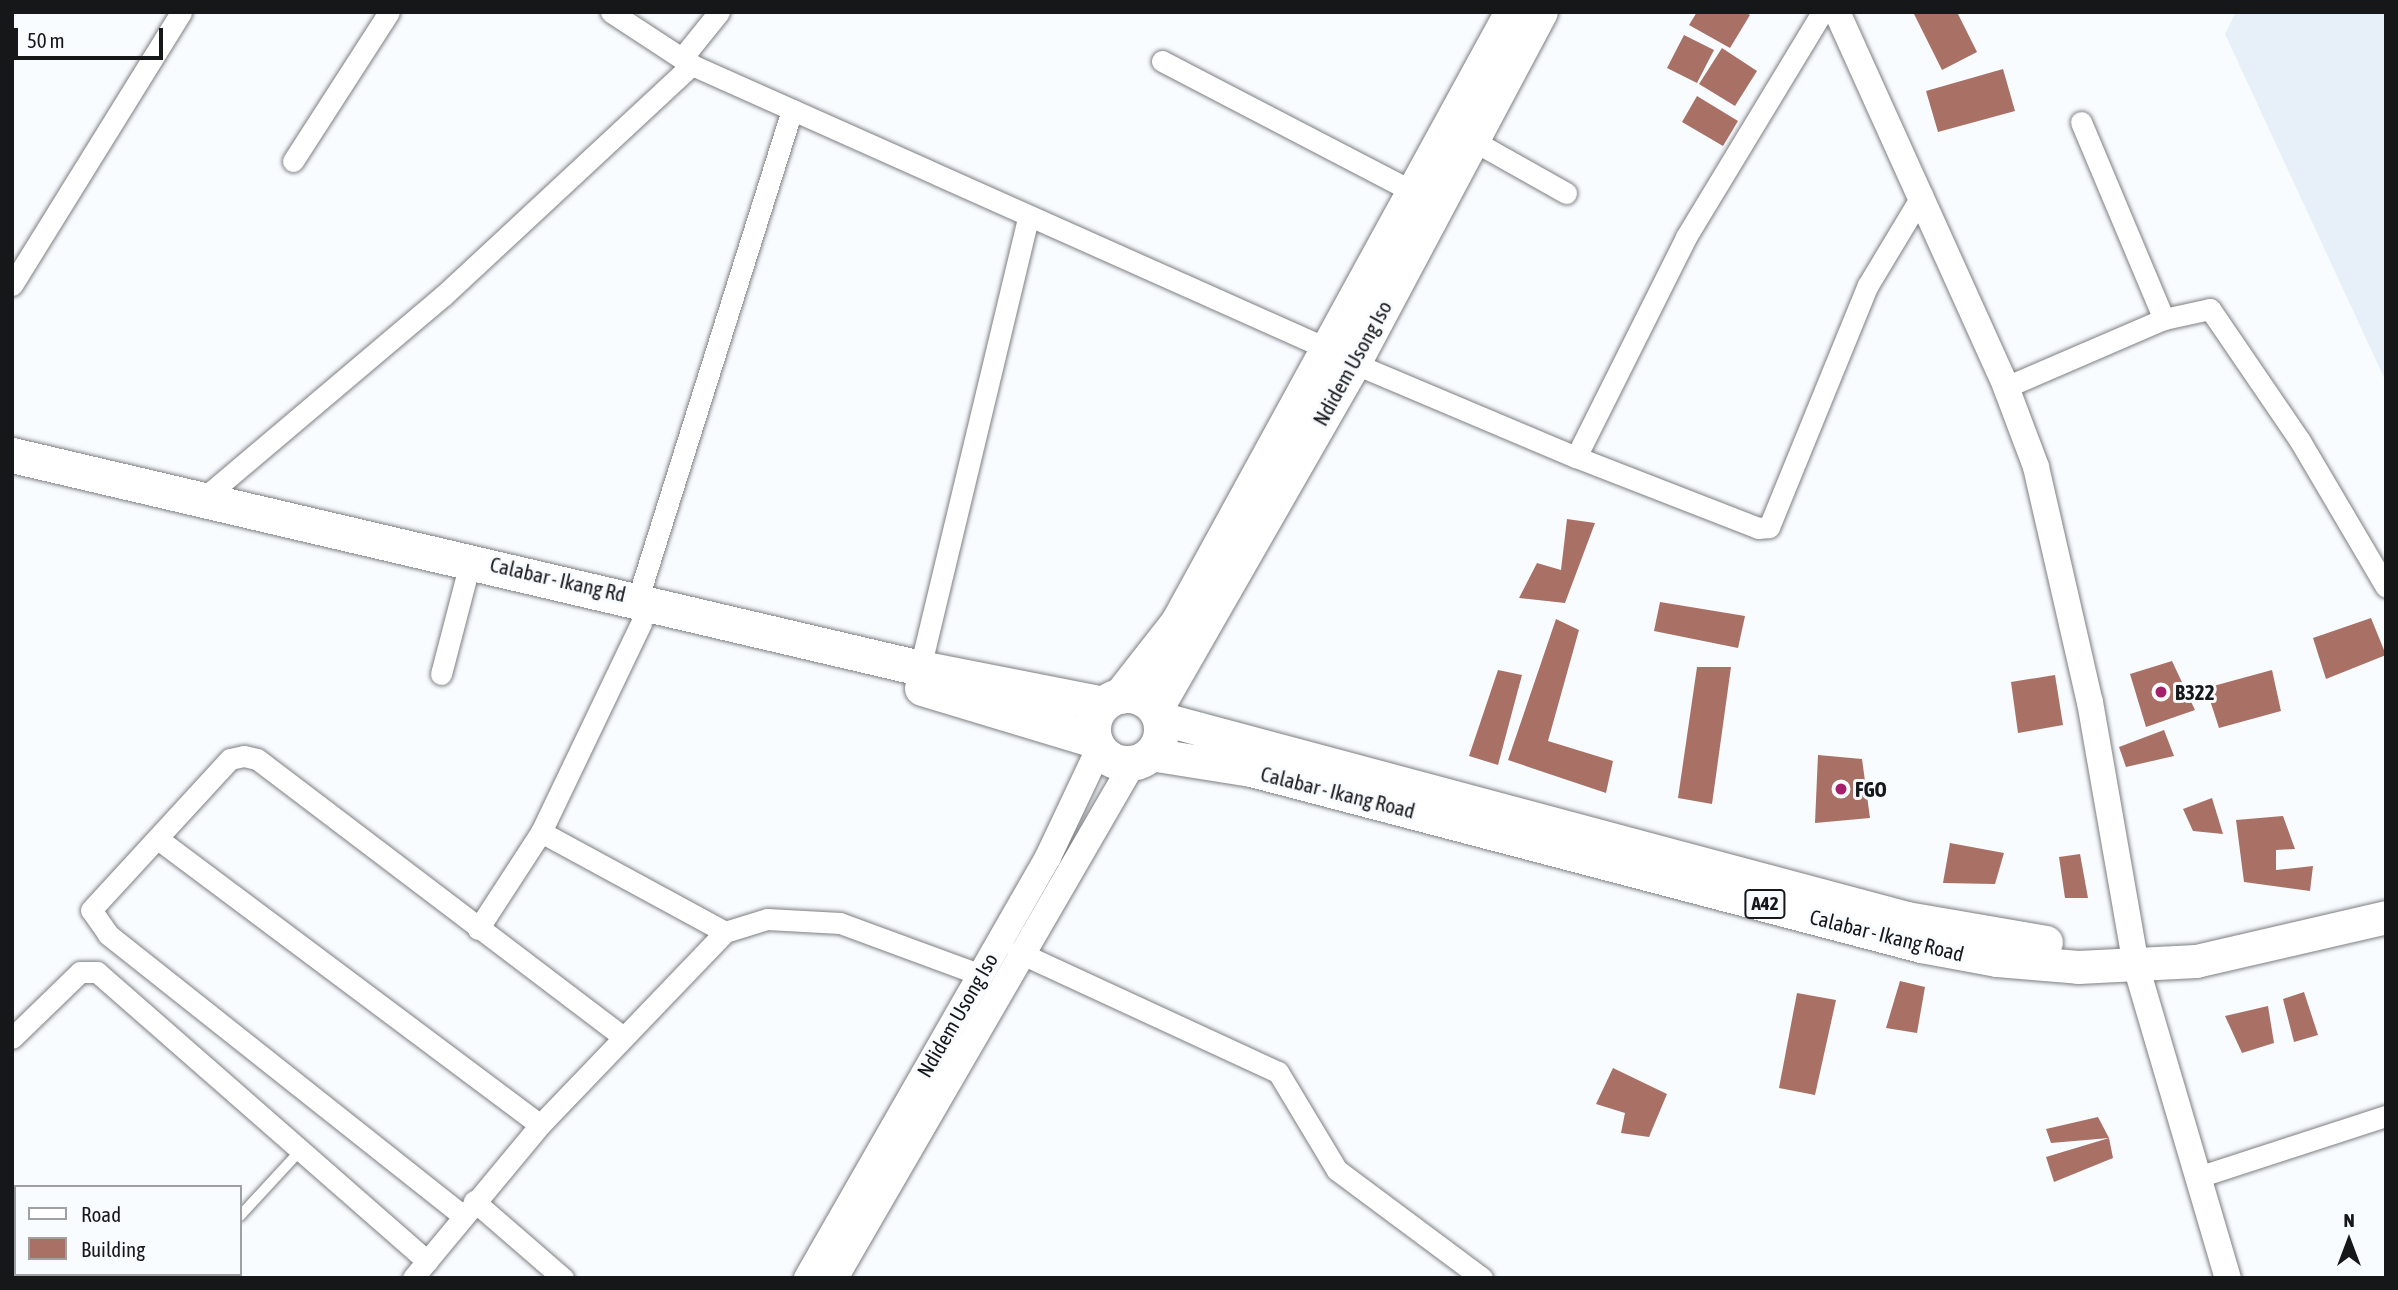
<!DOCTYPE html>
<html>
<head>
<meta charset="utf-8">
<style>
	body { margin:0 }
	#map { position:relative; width:2398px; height:1290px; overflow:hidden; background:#f9fcff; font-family:"Asap Condensed",sans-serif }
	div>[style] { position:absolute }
	.built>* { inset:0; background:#e7f0f8 }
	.building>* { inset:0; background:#a97065 }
	.roads { filter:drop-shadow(0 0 2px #7d7f82) drop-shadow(0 0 2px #7d7f82) }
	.service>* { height:10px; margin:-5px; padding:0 5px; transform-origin:5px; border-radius:5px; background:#fff }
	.minor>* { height:21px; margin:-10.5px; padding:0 10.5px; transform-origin:10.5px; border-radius:10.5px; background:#fff }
	.tertiary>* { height:26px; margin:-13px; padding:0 13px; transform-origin:13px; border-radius:13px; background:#fff }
	.primary>* { height:33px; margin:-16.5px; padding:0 16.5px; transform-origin:16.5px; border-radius:16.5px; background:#fff }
	.trunk>* { height:35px; margin:-17.5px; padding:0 17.5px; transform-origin:17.5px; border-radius:17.5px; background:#fff }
	.trunk>.ring { margin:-17.5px; padding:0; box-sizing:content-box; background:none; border:35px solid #fff; border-radius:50% }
	.dots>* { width:19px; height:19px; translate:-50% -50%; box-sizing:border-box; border:4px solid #f9fcff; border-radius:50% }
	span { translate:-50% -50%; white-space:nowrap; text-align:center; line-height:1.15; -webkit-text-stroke:6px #f9fcff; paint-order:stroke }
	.shield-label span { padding:2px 5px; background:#f9fcff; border:2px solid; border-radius:5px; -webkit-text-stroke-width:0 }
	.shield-label { font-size:19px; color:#161718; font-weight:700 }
	.street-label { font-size:21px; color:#161718 }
	.poi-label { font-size:21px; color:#161718; font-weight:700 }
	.left { translate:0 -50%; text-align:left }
	.frame { position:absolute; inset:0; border:14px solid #161718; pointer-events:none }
	.legend { position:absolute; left:14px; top:1185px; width:228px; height:91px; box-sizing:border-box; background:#f9fcff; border:2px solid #9ea0a3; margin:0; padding:9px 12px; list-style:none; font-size:21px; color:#161718 }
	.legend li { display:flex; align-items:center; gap:14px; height:35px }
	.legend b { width:35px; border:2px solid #9ea0a3 }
	.north { position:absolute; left:2314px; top:1206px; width:70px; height:70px; -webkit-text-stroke:5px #f9fcff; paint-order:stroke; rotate:0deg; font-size:19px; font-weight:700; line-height:28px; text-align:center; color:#161718 }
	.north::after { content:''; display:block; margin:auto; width:24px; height:32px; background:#161718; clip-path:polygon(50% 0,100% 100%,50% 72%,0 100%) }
	.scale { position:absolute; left:14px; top:28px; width:149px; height:32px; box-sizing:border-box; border:4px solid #161718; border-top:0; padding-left:9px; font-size:21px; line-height:24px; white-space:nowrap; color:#161718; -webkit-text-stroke:5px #f9fcff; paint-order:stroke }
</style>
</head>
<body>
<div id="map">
	<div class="built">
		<div style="clip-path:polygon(2236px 12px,2386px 12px,2386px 382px,2225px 34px)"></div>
	</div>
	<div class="building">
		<div style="clip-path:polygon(1697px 12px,1745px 12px,1750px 15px,1730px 48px,1689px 25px)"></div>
		<div style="clip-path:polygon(1913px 12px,1957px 12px,1977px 52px,1942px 70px)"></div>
		<div style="clip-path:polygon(1684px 35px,1714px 50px,1697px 83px,1667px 68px)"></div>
		<div style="clip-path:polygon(1722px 48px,1757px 71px,1735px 106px,1699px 84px)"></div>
		<div style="clip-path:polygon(2003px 69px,2015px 111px,1938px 132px,1926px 91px)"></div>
		<div style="clip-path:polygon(1697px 96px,1738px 121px,1723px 146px,1682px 122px)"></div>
		<div style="clip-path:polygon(1567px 519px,1595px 523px,1565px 603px,1519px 598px,1537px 563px,1561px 570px)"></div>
		<div style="clip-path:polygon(1660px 602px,1745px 616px,1738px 648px,1654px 631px)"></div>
		<div style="clip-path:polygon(2371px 618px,2386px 655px,2326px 679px,2313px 638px)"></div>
		<div style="clip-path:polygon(1556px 619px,1579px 630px,1548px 741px,1613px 761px,1606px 793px,1508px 760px)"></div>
		<div style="clip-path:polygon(2172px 661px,2195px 710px,2146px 727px,2130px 674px)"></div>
		<div style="clip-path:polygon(1697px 667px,1731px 667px,1712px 804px,1678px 798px)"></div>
		<div style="clip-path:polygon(1498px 670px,1522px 675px,1498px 765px,1469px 756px)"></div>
		<div style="clip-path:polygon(2272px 670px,2281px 711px,2219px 728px,2206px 688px)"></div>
		<div style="clip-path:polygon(2055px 675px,2063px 725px,2018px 733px,2011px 682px)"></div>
		<div style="clip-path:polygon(2164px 730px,2174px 756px,2126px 767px,2119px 747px)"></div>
		<div style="clip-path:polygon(1818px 755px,1862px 759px,1870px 818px,1815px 823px)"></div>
		<div style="clip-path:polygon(2212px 798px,2223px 834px,2193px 831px,2183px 809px)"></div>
		<div style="clip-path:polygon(2283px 816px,2295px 849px,2276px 850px,2276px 870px,2313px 866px,2310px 891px,2244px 882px,2236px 820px)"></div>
		<div style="clip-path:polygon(1950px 843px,2004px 853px,1995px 884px,1943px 883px)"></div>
		<div style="clip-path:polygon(2080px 854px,2088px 898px,2065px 898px,2059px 857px)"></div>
		<div style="clip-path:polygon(1900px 981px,1925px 987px,1917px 1033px,1886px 1028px)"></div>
		<div style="clip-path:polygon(2304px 992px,2318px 1035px,2294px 1042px,2283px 999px)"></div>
		<div style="clip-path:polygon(1797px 993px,1836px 1000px,1815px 1095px,1779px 1088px)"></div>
		<div style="clip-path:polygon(2268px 1006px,2274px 1043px,2242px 1053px,2225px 1016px)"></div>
		<div style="clip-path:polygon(1613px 1068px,1667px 1094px,1649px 1137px,1621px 1133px,1625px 1113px,1596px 1104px)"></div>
		<div style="clip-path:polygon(2098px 1117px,2109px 1138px,2051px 1143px,2046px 1129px)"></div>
		<div style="clip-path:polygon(2109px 1138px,2113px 1158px,2054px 1182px,2046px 1157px)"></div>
	</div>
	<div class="roads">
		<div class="service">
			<div style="left:240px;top:1216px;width:90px;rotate:-47.3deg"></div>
			<div style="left:183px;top:1278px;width:5px;rotate:-53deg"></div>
		</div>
		<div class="minor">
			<div style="left:611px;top:12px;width:97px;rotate:33.2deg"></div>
			<div style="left:692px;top:65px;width:697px;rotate:24.06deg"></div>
			<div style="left:682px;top:58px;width:59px;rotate:-51.2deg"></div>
			<div style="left:1162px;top:61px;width:284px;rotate:27.5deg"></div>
			<div style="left:2081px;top:122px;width:214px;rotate:67.2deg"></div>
			<div style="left:1472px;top:140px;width:108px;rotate:29.4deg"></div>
			<div style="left:293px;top:161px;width:177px;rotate:-57.2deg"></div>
			<div style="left:12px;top:285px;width:321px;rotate:-58.2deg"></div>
			<div style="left:1353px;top:363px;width:242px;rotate:22.9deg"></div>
			<div style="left:1576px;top:457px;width:195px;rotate:21.3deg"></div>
			<div style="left:1758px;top:528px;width:11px;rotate:-5deg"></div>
			<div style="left:1769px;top:527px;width:261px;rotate:-67.8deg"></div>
			<div style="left:1868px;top:285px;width:105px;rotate:-59deg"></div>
			<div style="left:2006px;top:387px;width:172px;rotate:-23.3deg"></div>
			<div style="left:2164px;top:319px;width:47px;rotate:-12.3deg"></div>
			<div style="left:2210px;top:309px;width:160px;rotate:55.7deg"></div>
			<div style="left:2300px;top:441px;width:169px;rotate:59.5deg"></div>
			<div style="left:1576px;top:457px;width:246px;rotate:-63.4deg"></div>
			<div style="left:1686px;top:237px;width:263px;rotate:-58.8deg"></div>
			<div style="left:205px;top:497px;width:312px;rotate:-40.2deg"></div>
			<div style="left:443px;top:296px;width:340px;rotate:-42.9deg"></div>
			<div style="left:638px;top:598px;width:512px;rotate:-72.49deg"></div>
			<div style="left:920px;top:668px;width:464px;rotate:-76.5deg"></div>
			<div style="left:441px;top:674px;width:99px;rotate:-75.4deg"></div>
			<div style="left:541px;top:832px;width:209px;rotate:28.5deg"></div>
			<div style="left:158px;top:839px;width:477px;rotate:36.8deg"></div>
			<div style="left:478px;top:929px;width:116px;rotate:-57deg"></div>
			<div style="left:541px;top:832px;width:232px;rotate:-64.4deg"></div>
			<div style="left:1018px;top:952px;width:286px;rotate:24.8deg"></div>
			<div style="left:1278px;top:1072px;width:114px;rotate:59deg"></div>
			<div style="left:1337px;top:1170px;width:181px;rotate:36.7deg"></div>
			<div style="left:12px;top:1038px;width:95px;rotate:-44.1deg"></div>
			<div style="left:80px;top:972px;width:17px"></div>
			<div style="left:97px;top:972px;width:439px;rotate:41.2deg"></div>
			<div style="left:2198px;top:1177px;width:198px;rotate:-18deg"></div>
			<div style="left:474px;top:1201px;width:118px;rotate:40.9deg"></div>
			<div style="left:12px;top:1207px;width:5px;rotate:37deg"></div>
			<div style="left:462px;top:1215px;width:452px;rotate:-141.6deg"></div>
			<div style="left:108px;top:934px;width:29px;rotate:-125deg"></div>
			<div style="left:91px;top:910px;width:205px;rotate:-47.4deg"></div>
			<div style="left:230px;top:759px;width:14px;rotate:-12deg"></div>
			<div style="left:244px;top:756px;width:13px;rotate:13deg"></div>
			<div style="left:257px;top:759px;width:458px;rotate:37.2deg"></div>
			<div style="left:92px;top:1274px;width:6px;rotate:45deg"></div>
			<div style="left:413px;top:1278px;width:199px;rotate:-50.3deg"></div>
			<div style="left:540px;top:1125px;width:267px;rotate:-46.2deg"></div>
			<div style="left:725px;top:932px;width:44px;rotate:-17.2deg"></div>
			<div style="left:767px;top:919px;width:73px;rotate:3.1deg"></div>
			<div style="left:840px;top:923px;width:150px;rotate:20.2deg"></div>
		</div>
		<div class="tertiary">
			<div style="left:1837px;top:12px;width:411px;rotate:65.7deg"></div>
			<div style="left:2006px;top:387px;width:85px;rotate:69.4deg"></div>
			<div style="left:2036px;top:467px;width:241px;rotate:77.1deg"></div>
			<div style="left:2090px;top:702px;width:268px;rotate:80.1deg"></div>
			<div style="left:2136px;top:966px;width:325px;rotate:73.6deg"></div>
			<div style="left:807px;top:1278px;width:485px;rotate:-60.2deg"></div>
			<div style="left:1048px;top:857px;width:119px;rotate:-64.7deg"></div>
			<div style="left:835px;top:1278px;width:595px;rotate:-59.94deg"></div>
		</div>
		<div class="primary">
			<div style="left:1159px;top:718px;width:774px;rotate:14.97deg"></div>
			<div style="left:1907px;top:918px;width:141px;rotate:9.8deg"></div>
			<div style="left:1150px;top:754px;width:102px;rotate:9deg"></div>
			<div style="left:1251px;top:770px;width:693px;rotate:14.72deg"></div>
			<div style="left:1921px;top:946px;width:77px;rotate:10.4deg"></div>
			<div style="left:1997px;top:960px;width:81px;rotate:4.9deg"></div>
			<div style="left:2078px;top:967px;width:118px;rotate:-2.9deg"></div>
			<div style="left:2196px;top:961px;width:195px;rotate:-13deg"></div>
		</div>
		<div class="trunk">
			<div style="left:12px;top:455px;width:933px;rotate:13.2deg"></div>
			<div style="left:920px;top:668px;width:187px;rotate:11.1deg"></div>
			<div style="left:922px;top:688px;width:180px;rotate:16.8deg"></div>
			<div class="ring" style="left:1093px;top:695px;width:33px;height:33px"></div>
			<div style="left:1120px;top:696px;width:94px;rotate:-51.9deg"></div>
			<div style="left:1178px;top:622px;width:695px;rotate:-61.3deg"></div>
			<div style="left:1155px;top:709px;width:399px;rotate:-60.2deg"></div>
			<div style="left:1353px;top:363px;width:398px;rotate:-62deg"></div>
		</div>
	</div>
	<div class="dots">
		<div style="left:2161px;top:692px;background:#a61f6a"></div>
		<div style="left:1841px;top:789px;background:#a61f6a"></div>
	</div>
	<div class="shield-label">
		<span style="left:1765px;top:904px">A42</span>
	</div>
	<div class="street-label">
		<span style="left:1352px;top:363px;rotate:-61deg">Ndidem Usong Iso</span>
		<span style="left:558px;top:579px;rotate:13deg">Calabar - Ikang Rd</span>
		<span style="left:1338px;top:792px;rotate:14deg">Calabar - Ikang Road</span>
		<span style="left:1887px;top:935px;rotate:14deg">Calabar - Ikang Road</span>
		<span style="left:957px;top:1015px;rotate:-60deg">Ndidem Usong Iso</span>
	</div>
	<div class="poi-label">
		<span class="left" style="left:2175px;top:692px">B322</span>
		<span class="left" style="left:1855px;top:789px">FGO</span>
	</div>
	<div class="frame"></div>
	<ul class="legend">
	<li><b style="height:9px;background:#fff"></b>Road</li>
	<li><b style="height:19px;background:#a97065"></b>Building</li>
	</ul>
	<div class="north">N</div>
	<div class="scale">50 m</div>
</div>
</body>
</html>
